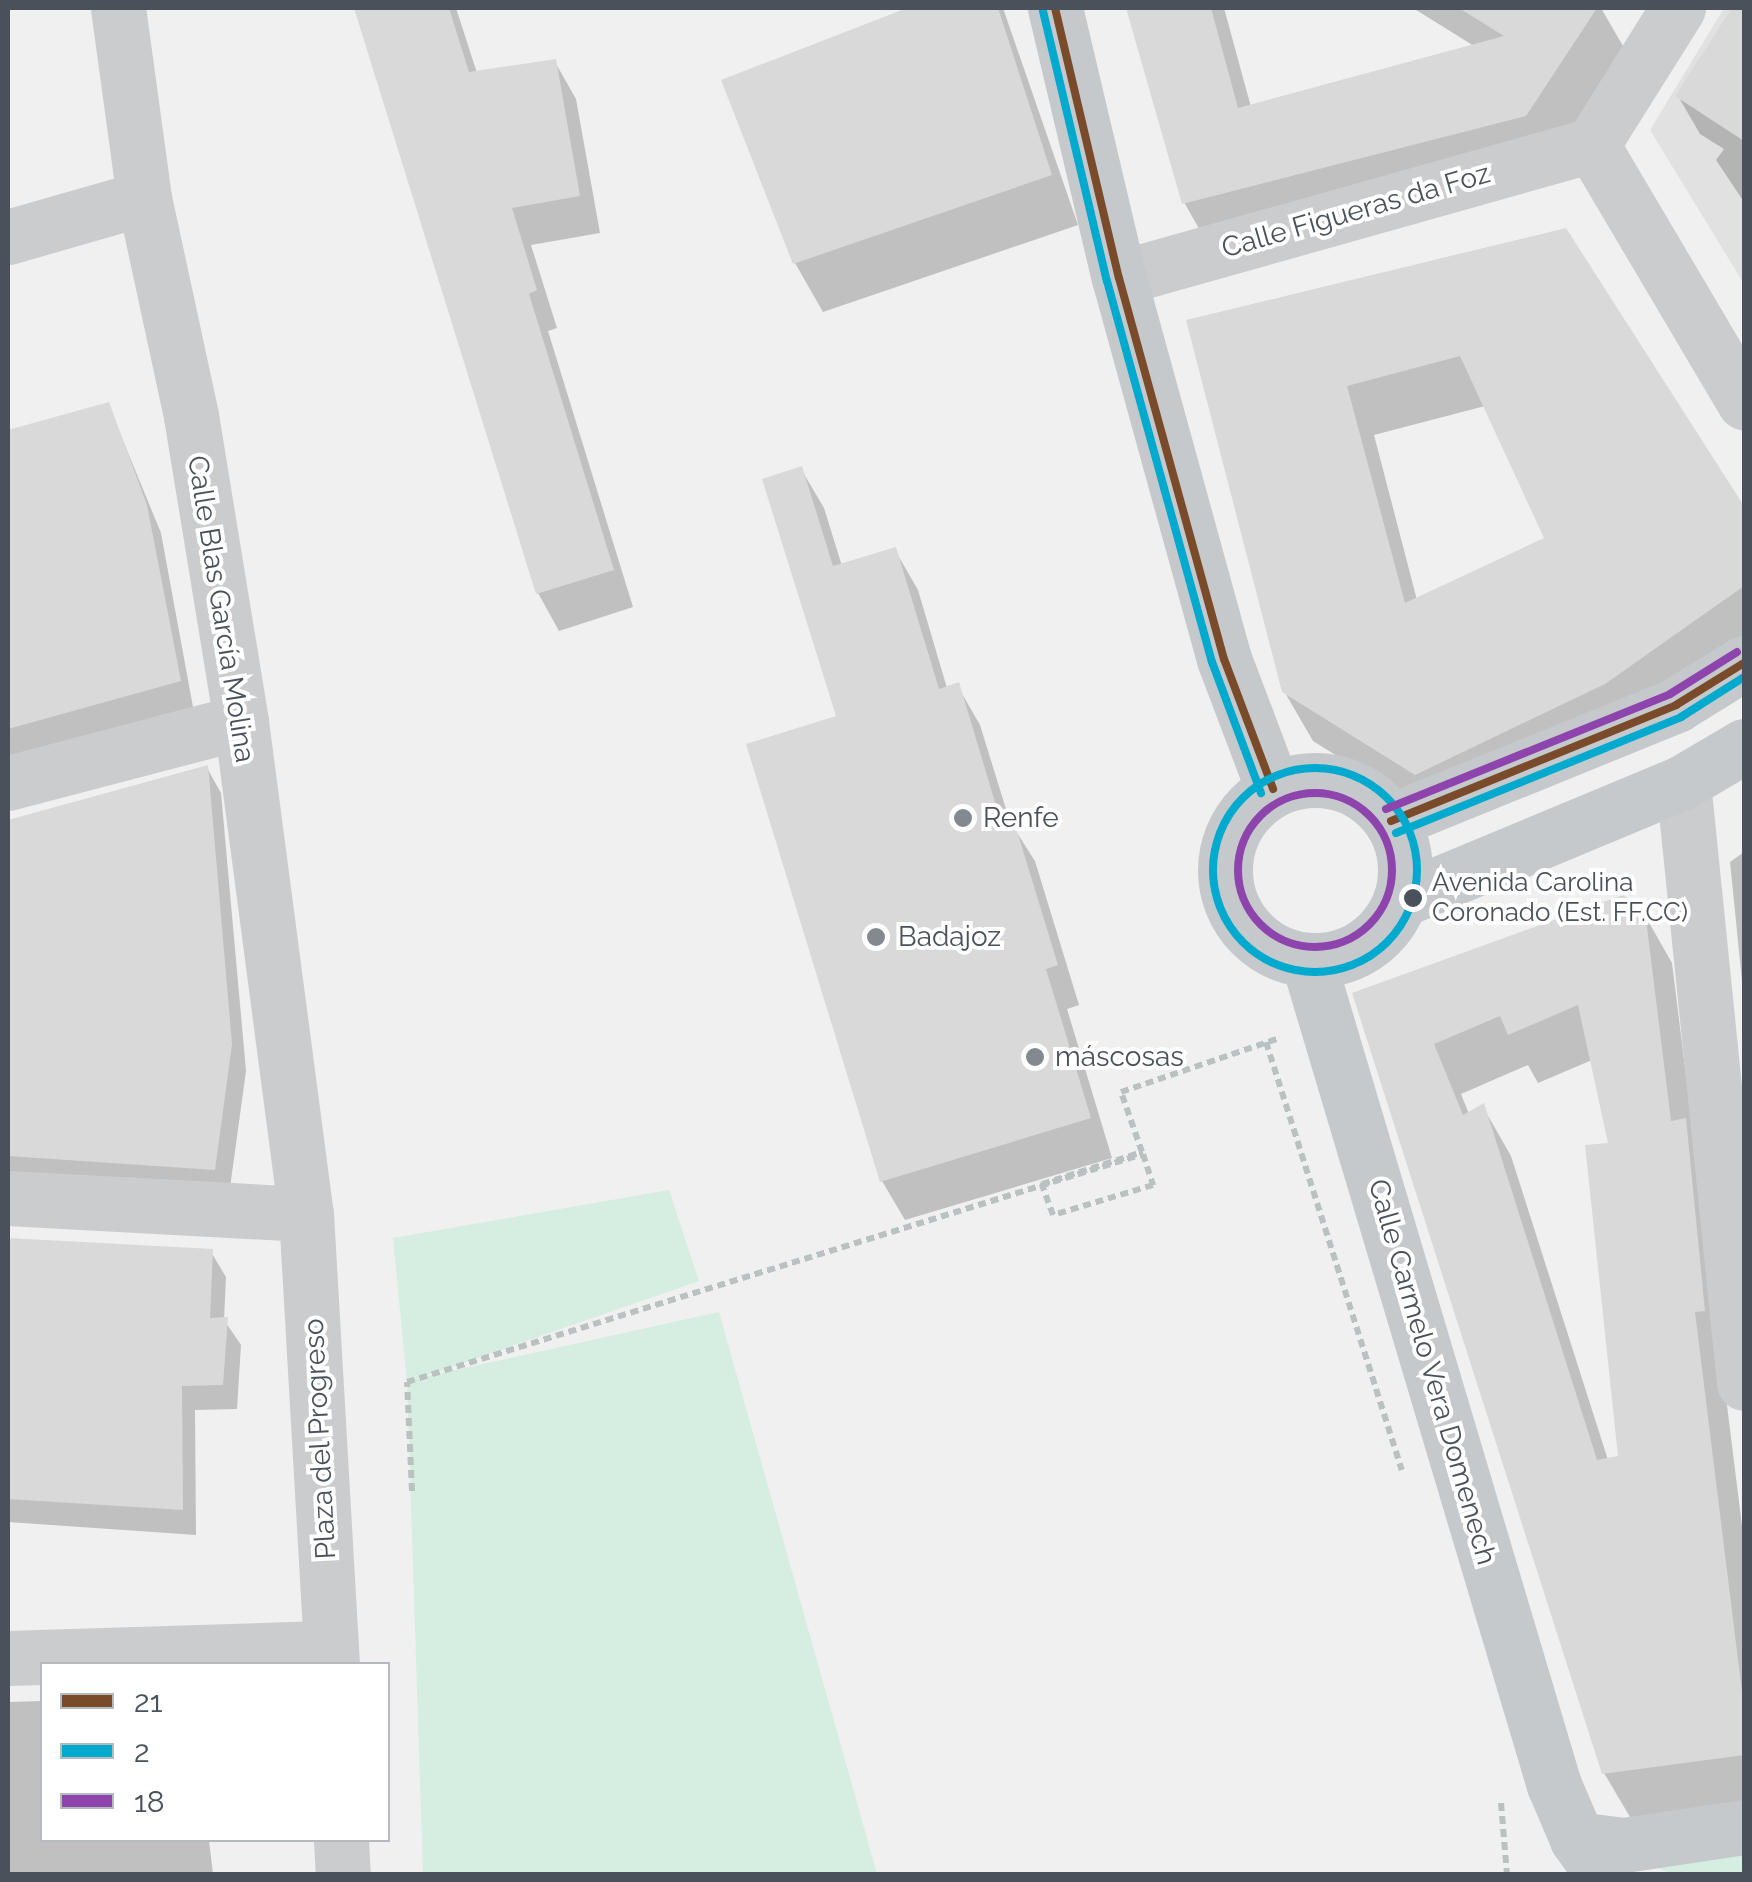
<!DOCTYPE html>
<html>
<head>
<meta charset="utf-8">
<style>
	body { margin:0 }
	#map { position:relative; width:1752px; height:1882px; overflow:hidden; background:#f0f0f0; font-family:Raleway,sans-serif }
	div>[style] { position:absolute }
	.education>* { inset:0; background:#e2e1e1 }
	.green>* { inset:0; background:#d6ede1 }
	.shadow>* { inset:0; background:#0003 }
	.building>* { inset:0; background:#d9d9da }
	.path>* { height:6px; margin-top:-3px; transform-origin:0; background:repeating-linear-gradient(90deg,#b9c2c0 0 8px,transparent 0 13px) }
	.minor>* { height:55px; margin:-27.5px; padding:0 27.5px; transform-origin:27.5px; border-radius:27.5px; background:#cbccce }
	.major>* { height:55px; margin:-27.5px; padding:0 27.5px; transform-origin:27.5px; border-radius:27.5px; background:#c6c9cc }
	.major>.ring { margin:-27.5px; padding:0; box-sizing:content-box; background:none; border:55px solid #c6c9cc; border-radius:50% }
	.bus-1>* { height:8px; margin:-4px; padding:0 4px; transform-origin:4px; border-radius:4px; background:#7a4b2a }
	.bus-2>* { height:8px; margin:-4px; padding:0 4px; transform-origin:4px; border-radius:4px; background:#00a9ce }
	.bus-2>.ring { margin:-4px; padding:0; box-sizing:content-box; background:none; border:8px solid #00a9ce; border-radius:50% }
	.bus-3>* { height:8px; margin:-4px; padding:0 4px; transform-origin:4px; border-radius:4px; background:#8e44ad }
	.bus-3>.ring { margin:-4px; padding:0; box-sizing:content-box; background:none; border:8px solid #8e44ad; border-radius:50% }
	.dots>* { width:28px; height:28px; translate:-50% -50%; box-sizing:border-box; border:5px solid #fff; border-radius:50% }
	span { translate:-50% -50%; white-space:nowrap; text-align:center; line-height:1.15; -webkit-text-stroke:8px #fff; paint-order:stroke }
	.bus-label { font-size:26px; color:#49515b }
	.left { translate:0 -50%; text-align:left }
	.street-label { font-size:28px; color:#49515b }
	.poi-label { font-size:28px; color:#49515b }
	.frame { position:absolute; inset:0; border:10px solid #49515b; pointer-events:none }
	.legend { position:absolute; left:40px; top:1662px; width:350px; height:180px; box-sizing:border-box; background:#fff; border:2px solid #b6b9bd; margin:0; padding:12px 18px; list-style:none; font-size:30px; color:#49515b }
	.legend li { display:flex; align-items:center; gap:20px; height:50px }
	.legend b { width:50px; border:2px solid #b6b9bd }
</style>
</head>
<body>
<div id="map">
	<div class="education">
		<div style="clip-path:polygon(1724px 8px,1744px 8px,1744px 284px,1650px 130px)"></div>
	</div>
	<div class="green">
		<div style="clip-path:polygon(669px 1190px,699px 1281px,419px 1378px,719px 1312px,877px 1874px,423px 1874px,407px 1382px,393px 1238px)"></div>
		<div style="clip-path:polygon(1744px 1853px,1744px 1874px,1671px 1874px,1652px 1865px)"></div>
	</div>
	<div class="shadow">
		<div style="clip-path:polygon(357px 8px,456px 8px,477px 73px,555px 62px,576px 99px,600px 233px,531px 245px,557px 328px,548px 331px,633px 607px,559px 631px,538px 593px)"></div>
		<div style="clip-path:polygon(914px 8px,1003px 8px,1078px 225px,823px 312px,795px 263px,724px 82px)"></div>
		<div style="clip-path:polygon(1128px 8px,1224px 8px,1251px 107px,1474px 46px,1413px 8px,1601px 8px,1627px 53px,1554px 165px,1213px 253px,1185px 204px)"></div>
		<div style="clip-path:polygon(1735px 8px,1744px 8px,1744px 202px,1716px 160px,1724px 149px,1700px 134px,1678px 96px)"></div>
		<div style="clip-path:polygon(evenodd,1565px 231px,1744px 510px,1744px 655px,1444px 823px,1313px 741px,1284px 691px,1189px 321px,1565px 231px,1485px 406px,1547px 539px,1417px 600px,1374px 435px,1485px 406px)"></div>
		<div style="clip-path:polygon(108px 404px,161px 533px,193px 707px,8px 758px,8px 421px,11px 431px)"></div>
		<div style="clip-path:polygon(801px 469px,824px 508px,842px 566px,895px 550px,918px 590px,947px 688px,957px 685px,980px 725px,1010px 822px,1035px 861px,1079px 1005px,1067px 1009px,1112px 1158px,905px 1220px,882px 1181px,840px 718px)"></div>
		<div style="clip-path:polygon(207px 768px,221px 793px,246px 1071px,229px 1195px,8px 1180px,8px 822px)"></div>
		<div style="clip-path:polygon(1744px 852px,1744px 1001px,1730px 862px)"></div>
		<div style="clip-path:polygon(evenodd,1643px 912px,1672px 963px,1744px 1542px,1744px 1808px,1633px 1822px,1604px 1773px,1355px 995px,1643px 912px,1592px 1060px,1611px 1146px,1621px 1458px,1608px 1460px,1511px 1156px,1483px 1107px,1469px 1114px,1461px 1094px,1528px 1065px,1538px 1083px,1592px 1060px)"></div>
		<div style="clip-path:polygon(8px 1240px,211px 1252px,226px 1277px,224px 1320px,241px 1345px,237px 1409px,195px 1410px,196px 1535px,8px 1522px)"></div>
		<div style="clip-path:polygon(42px 1701px,42px 1840px,209px 1840px,213px 1874px,8px 1874px,8px 1702px)"></div>
	</div>
	<div class="building">
		<div style="clip-path:polygon(354px 8px,449px 8px,469px 72px,556px 59px,580px 196px,512px 208px,537px 290px,529px 294px,614px 570px,536px 594px)"></div>
		<div style="clip-path:polygon(907px 8px,998px 8px,1052px 175px,793px 264px,721px 80px)"></div>
		<div style="clip-path:polygon(1126px 8px,1211px 8px,1238px 108px,1504px 36px,1459px 8px,1597px 8px,1526px 116px,1182px 204px)"></div>
		<div style="clip-path:polygon(1732px 8px,1744px 8px,1744px 141px,1675px 96px)"></div>
		<div style="clip-path:polygon(evenodd,1566px 228px,1744px 506px,1744px 586px,1605px 684px,1415px 775px,1282px 692px,1186px 320px,1566px 228px,1460px 356px,1544px 538px,1405px 603px,1347px 386px,1460px 356px)"></div>
		<div style="clip-path:polygon(109px 402px,147px 505px,181px 681px,8px 729px,8px 430px)"></div>
		<div style="clip-path:polygon(802px 466px,833px 566px,896px 547px,939px 689px,959px 682px,1001px 822px,1013px 818px,1058px 965px,1046px 969px,1091px 1118px,880px 1182px,746px 744px,836px 716px,762px 479px)"></div>
		<div style="clip-path:polygon(208px 765px,232px 1044px,215px 1170px,8px 1156px,8px 820px)"></div>
		<div style="clip-path:polygon(evenodd,1623px 895px,1645px 911px,1671px 1121px,1686px 1118px,1705px 1311px,1695px 1312px,1744px 1708px,1744px 1755px,1602px 1774px,1352px 993px,1623px 895px,1578px 1005px,1608px 1143px,1585px 1145px,1618px 1456px,1597px 1460px,1484px 1103px,1463px 1115px,1434px 1044px,1500px 1016px,1508px 1035px,1578px 1005px)"></div>
		<div style="clip-path:polygon(8px 1238px,213px 1249px,210px 1318px,228px 1317px,223px 1385px,182px 1386px,183px 1510px,8px 1499px)"></div>
	</div>
	<div class="path">
		<div style="left:1266px;top:1042px;width:449px;rotate:72.4deg"></div>
		<div style="left:412px;top:1491px;width:109px;rotate:-92.6deg"></div>
		<div style="left:407px;top:1382px;width:771px;rotate:-17.21deg"></div>
		<div style="left:1143px;top:1154px;width:33px;rotate:72deg"></div>
		<div style="left:1153px;top:1185px;width:104px;rotate:163.3deg"></div>
		<div style="left:1053px;top:1215px;width:33px;rotate:-110deg"></div>
		<div style="left:1042px;top:1184px;width:105px;rotate:-17.7deg"></div>
		<div style="left:1142px;top:1152px;width:64px;rotate:-109.3deg"></div>
		<div style="left:1121px;top:1092px;width:168px;rotate:-18.8deg"></div>
		<div style="left:1501px;top:1803px;width:71px;rotate:85.2deg"></div>
	</div>
	<div class="minor">
		<div style="left:118px;top:8px;width:192px;rotate:82.2deg"></div>
		<div style="left:144px;top:198px;width:223px;rotate:77.8deg"></div>
		<div style="left:191px;top:416px;width:310px;rotate:80.7deg"></div>
		<div style="left:241px;top:722px;width:496px;rotate:82.5deg"></div>
		<div style="left:306px;top:1214px;width:451px;rotate:86.7deg"></div>
		<div style="left:1592px;top:145px;width:299px;rotate:59.4deg"></div>
		<div style="left:8px;top:237px;width:141px;rotate:-16deg"></div>
		<div style="left:1119px;top:278px;width:491px;rotate:-15.7deg"></div>
		<div style="left:1592px;top:145px;width:162px;rotate:-57.9deg"></div>
		<div style="left:1683px;top:782px;width:604px;rotate:84.2deg"></div>
		<div style="left:8px;top:783px;width:241px;rotate:-14.7deg"></div>
		<div style="left:8px;top:1198px;width:298px;rotate:3.1deg"></div>
		<div style="left:8px;top:1658px;width:323px;rotate:-1.8deg"></div>
		<div style="left:341px;top:1840px;width:34px;rotate:87deg"></div>
	</div>
	<div class="major">
		<div style="left:1055px;top:8px;width:277px;rotate:76.7deg"></div>
		<div style="left:1119px;top:278px;width:395px;rotate:74.6deg"></div>
		<div style="left:1224px;top:659px;width:139px;rotate:69.3deg"></div>
		<div class="ring" style="left:1225px;top:780px;width:125px;height:125px"></div>
		<div style="left:1391px;top:821px;width:308px;rotate:-22.1deg"></div>
		<div style="left:1676px;top:705px;width:80px;rotate:-31.7deg"></div>
		<div style="left:1400px;top:900px;width:307px;rotate:-22.6deg"></div>
		<div style="left:1683px;top:782px;width:71px;rotate:-30.5deg"></div>
		<div style="left:1308px;top:960px;width:861px;rotate:73.4deg"></div>
		<div style="left:1554px;top:1785px;width:59px;rotate:66.9deg"></div>
		<div style="left:1577px;top:1839px;width:43px;rotate:54.5deg"></div>
		<div style="left:1577px;top:1839px;width:47px;rotate:7.3deg"></div>
		<div style="left:1624px;top:1845px;width:121px;rotate:-8.5deg"></div>
	</div>
	<div class="bus-1">
		<div style="left:1055px;top:8px;width:277px;rotate:76.7deg"></div>
		<div style="left:1119px;top:278px;width:395px;rotate:74.6deg"></div>
		<div style="left:1224px;top:659px;width:139px;rotate:69.3deg"></div>
		<div style="left:1391px;top:821px;width:308px;rotate:-22.1deg"></div>
		<div style="left:1676px;top:705px;width:80px;rotate:-31.7deg"></div>
	</div>
	<div class="bus-2">
		<div style="left:1043px;top:11px;width:277px;rotate:76.7deg"></div>
		<div style="left:1107px;top:281px;width:395px;rotate:74.6deg"></div>
		<div style="left:1212px;top:662px;width:140px;rotate:69.5deg"></div>
		<div class="ring" style="left:1213px;top:768px;width:196px;height:196px"></div>
		<div style="left:1396px;top:833px;width:308px;rotate:-22.1deg"></div>
		<div style="left:1681px;top:717px;width:75px;rotate:-32.4deg"></div>
	</div>
	<div class="bus-3">
		<div class="ring" style="left:1238px;top:793px;width:146px;height:146px"></div>
		<div style="left:1386px;top:809px;width:306px;rotate:-22deg"></div>
		<div style="left:1670px;top:694px;width:79px;rotate:-32.1deg"></div>
	</div>
	<div class="dots">
		<div style="left:963px;top:818px;background:#83898f"></div>
		<div style="left:1413px;top:898px;background:#49515b"></div>
		<div style="left:876px;top:937px;background:#83898f"></div>
		<div style="left:1035px;top:1057px;background:#83898f"></div>
	</div>
	<div class="bus-label">
		<span class="left" style="left:1432px;top:898px">Avenida Carolina<br>Coronado (Est. FF.CC)</span>
	</div>
	<div class="street-label">
		<span style="left:1356px;top:211px;rotate:-16deg">Calle Figueras da Foz</span>
		<span style="left:221px;top:609px;rotate:81deg">Calle Blas García Molina</span>
		<span style="left:1432px;top:1372px;rotate:74deg">Calle Carmelo Vera Domenech</span>
		<span style="left:320px;top:1439px;rotate:-93deg">Plaza del Progreso</span>
	</div>
	<div class="poi-label">
		<span class="left" style="left:983px;top:818px">Renfe</span>
		<span class="left" style="left:898px;top:937px">Badajoz</span>
		<span class="left" style="left:1055px;top:1057px">máscosas</span>
	</div>
	<div class="frame"></div>
	<ul class="legend">
	<li><b style="height:12px;background:#7a4b2a"></b>21</li>
	<li><b style="height:12px;background:#00a9ce"></b>2</li>
	<li><b style="height:12px;background:#8e44ad"></b>18</li>
	</ul>
</div>
</body>
</html>
